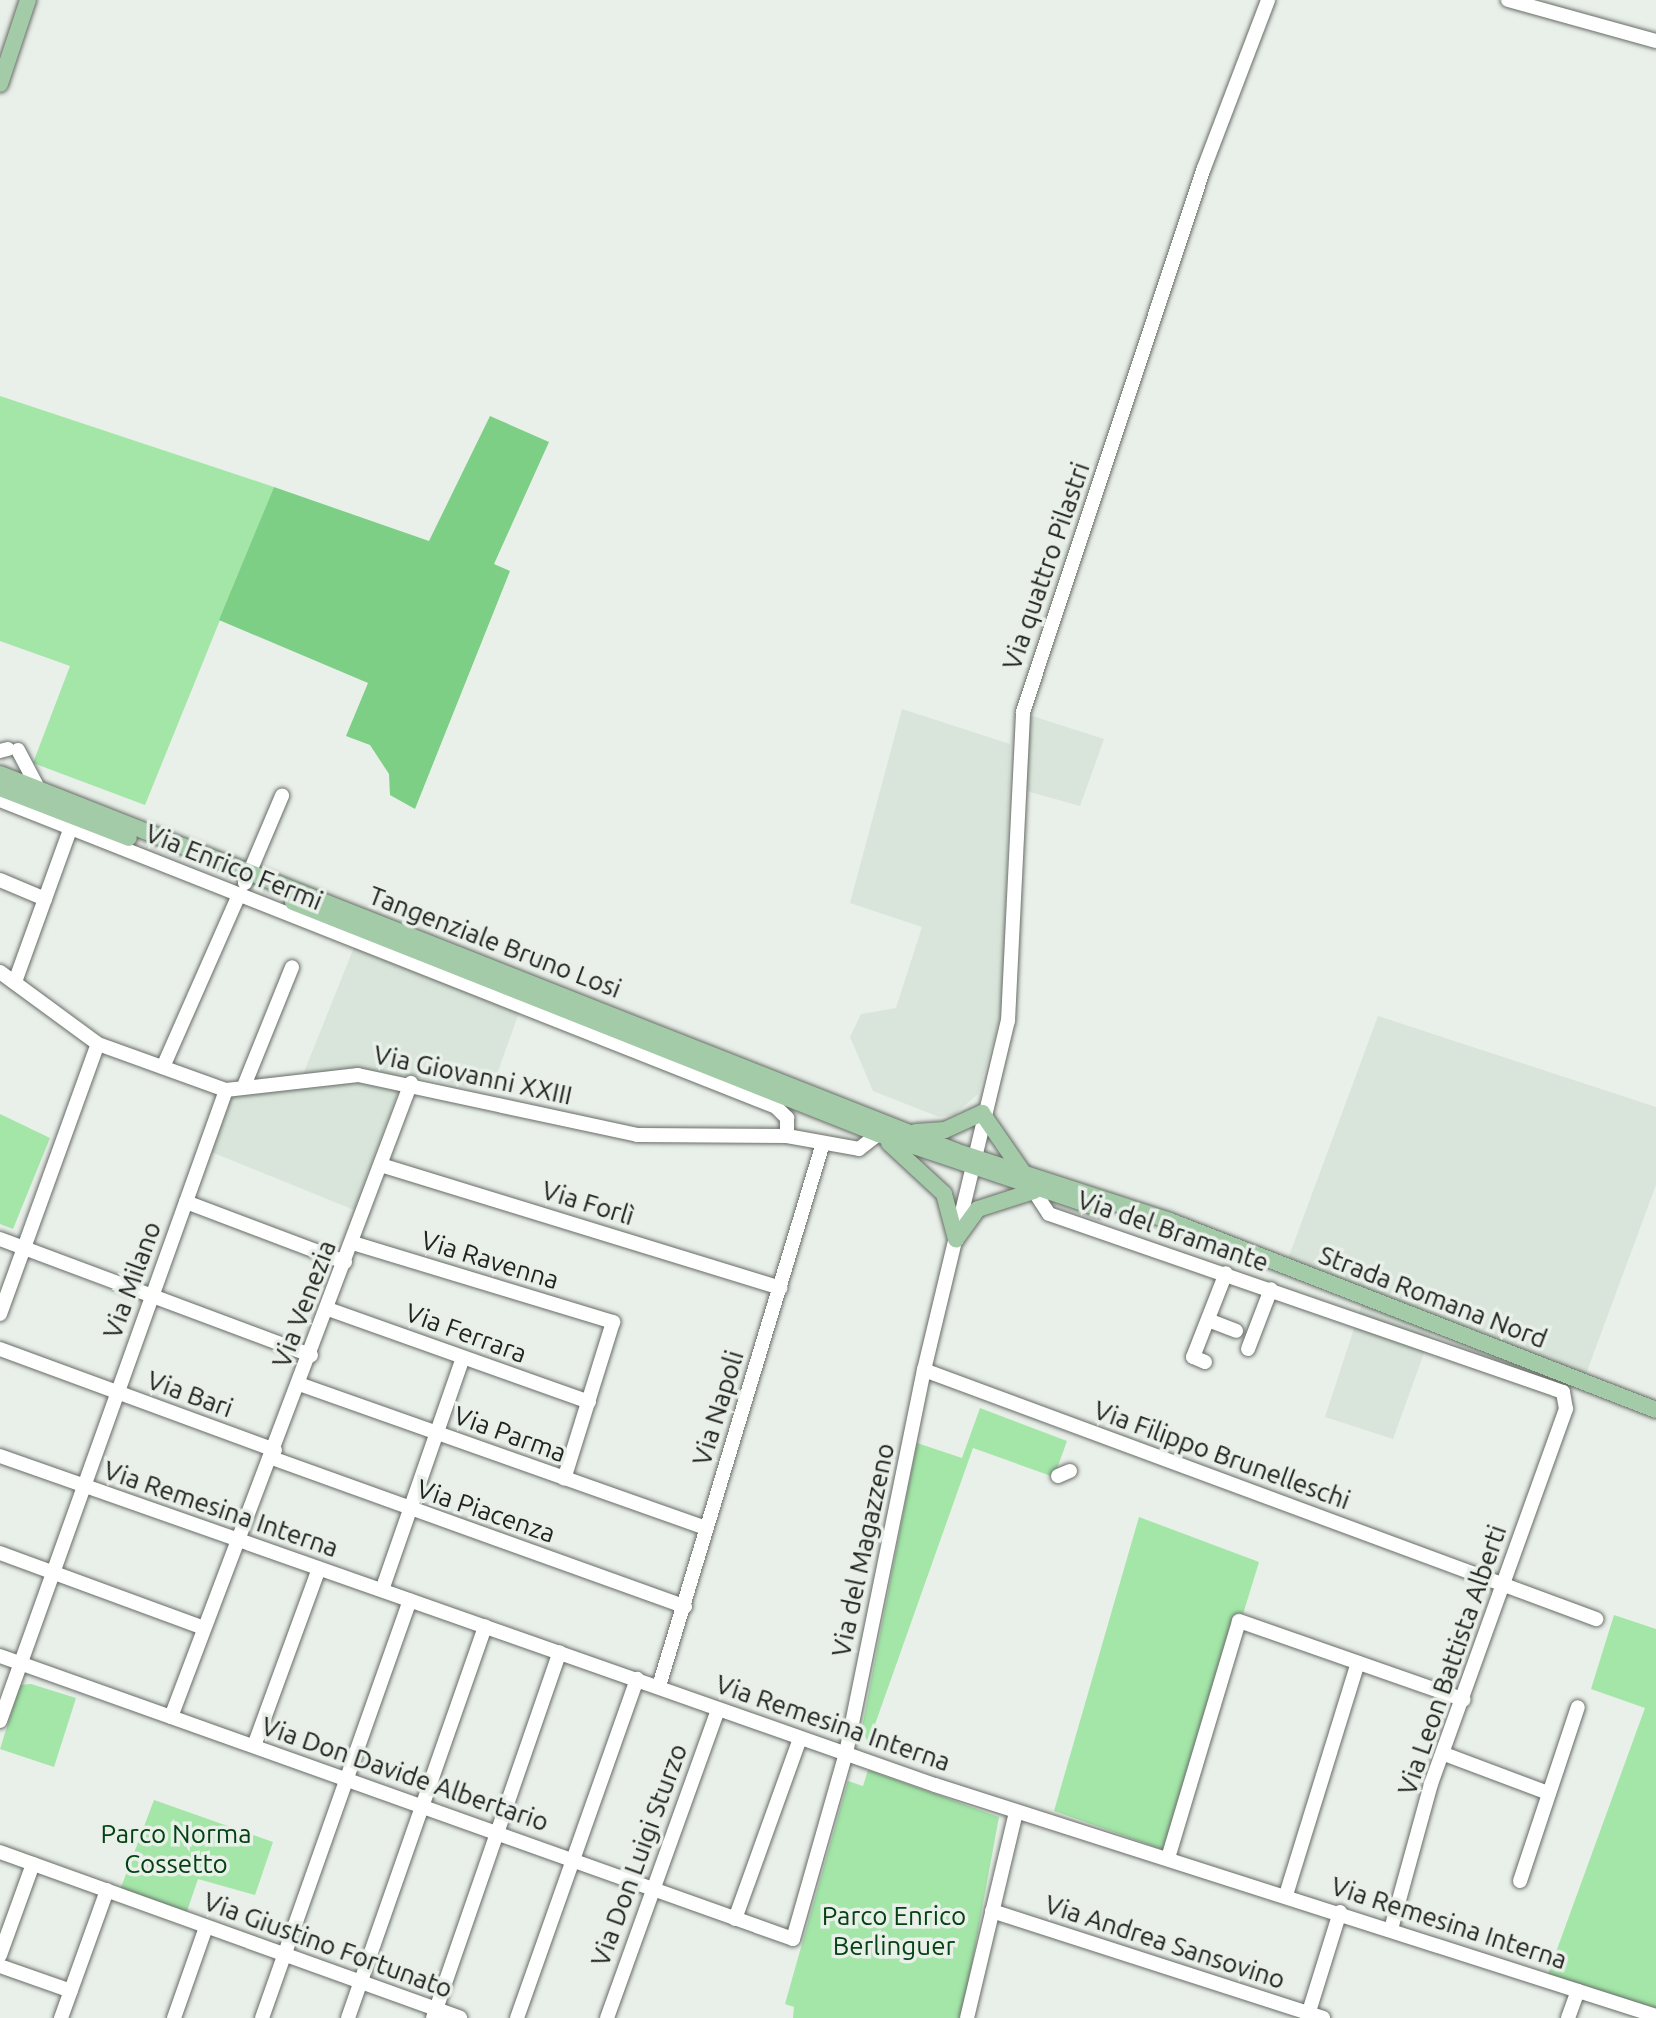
<!DOCTYPE html>
<html>
<head>
<meta charset="utf-8">
<style>
	body { margin:0 }
	#map { position:relative; width:1656px; height:2018px; overflow:hidden; background:#e9efe9; font-family:Ubuntu,sans-serif }
	div>[style] { position:absolute }
	.built>* { inset:0; background:#d9e5da }
	.green>* { inset:0; background:#a3e6a8 }
	.forest>* { inset:0; background:#7ecf86 }
	.roads { filter:drop-shadow(0 0 2px #676c67) drop-shadow(0 0 2px #676c67) }
	.minor>* { height:14px; margin:-7px; padding:0 7px; transform-origin:7px; border-radius:7px; background:#fff }
	.major>* { height:16px; margin:-8px; padding:0 8px; transform-origin:8px; border-radius:8px; background:#a3cba7 }
	span { translate:-50% -50%; white-space:nowrap; text-align:center; line-height:1.15; -webkit-text-stroke:7px #e9efe9; paint-order:stroke }
	.street-label { font-size:26px; color:#212321 }
	.park-label { font-size:26px; color:#044213 }
</style>
</head>
<body>
<div id="map">
	<div class="built">
		<div style="clip-path:polygon(902px 709px,1010px 744px,1003px 1007px,978px 1094px,955px 1114px,939px 1117px,873px 1091px,850px 1037px,861px 1014px,896px 1008px,922px 927px,850px 903px)"></div>
		<div style="clip-path:polygon(1029px 715px,1104px 739px,1080px 806px,1023px 790px)"></div>
		<div style="clip-path:polygon(357px 940px,521px 1007px,491px 1091px,404px 1075px,354px 1210px,204px 1149px,227px 1091px,302px 1077px)"></div>
		<div style="clip-path:polygon(1378px 1016px,1656px 1107px,1656px 1185px,1586px 1374px,1436px 1320px,1393px 1439px,1325px 1417px,1365px 1295px,1286px 1264px)"></div>
	</div>
	<div class="green">
		<div style="clip-path:polygon(0 396px,274px 487px,145px 805px,33px 763px,70px 666px,0 641px)"></div>
		<div style="clip-path:polygon(0 1103px,0 1114px,50px 1138px,13px 1229px,0 1224px)"></div>
		<div style="clip-path:polygon(980px 1408px,1067px 1441px,1054px 1477px,973px 1448px,868px 1744px,862px 1727px,917px 1443px,962px 1458px)"></div>
		<div style="clip-path:polygon(1139px 1517px,1259px 1562px,1170px 1852px,1054px 1811px)"></div>
		<div style="clip-path:polygon(1614px 1615px,1656px 1629px,1656px 2013px,1548px 1974px,1645px 1708px,1591px 1689px)"></div>
		<div style="clip-path:polygon(31px 1684px,76px 1698px,54px 1767px,0 1749px,20px 1685px)"></div>
		<div style="clip-path:polygon(868px 1770px,999px 1817px,962px 2018px,793px 2018px,794px 2007px,785px 2004px,848px 1781px,863px 1786px)"></div>
		<div style="clip-path:polygon(154px 1800px,273px 1842px,255px 1895px,198px 1879px,186px 1914px,120px 1890px)"></div>
	</div>
	<div class="forest">
		<div style="clip-path:polygon(490px 416px,549px 442px,494px 564px,510px 571px,415px 809px,390px 795px,389px 774px,370px 745px,346px 736px,368px 683px,219px 620px,274px 487px,429px 541px)"></div>
	</div>
	<div class="roads">
		<div class="minor">
			<div style="left:1508px;top:0;width:154px;rotate:15.5deg"></div>
			<div style="left:18px;top:750px;width:45px;rotate:62.3deg"></div>
			<div style="left:0;top:751px;width:8px;rotate:-14deg"></div>
			<div style="left:0;top:800px;width:835px;rotate:21.58deg"></div>
			<div style="left:776px;top:1107px;width:16px;rotate:45deg"></div>
			<div style="left:787px;top:1118px;width:18px;rotate:90deg"></div>
			<div style="left:0;top:880px;width:49px;rotate:22.9deg"></div>
			<div style="left:245px;top:883px;width:95px;rotate:-67deg"></div>
			<div style="left:0;top:972px;width:122px;rotate:36.3deg"></div>
			<div style="left:98px;top:1044px;width:136px;rotate:19.8deg"></div>
			<div style="left:226px;top:1090px;width:133px;rotate:-6.5deg"></div>
			<div style="left:358px;top:1075px;width:285px;rotate:12.1deg"></div>
			<div style="left:637px;top:1135px;width:150px;rotate:0.4deg"></div>
			<div style="left:787px;top:1136px;width:73px;rotate:10.2deg"></div>
			<div style="left:859px;top:1149px;width:24px;rotate:-38deg"></div>
			<div style="left:16px;top:979px;width:162px;rotate:-70.1deg"></div>
			<div style="left:163px;top:1067px;width:188px;rotate:-66.2deg"></div>
			<div style="left:244px;top:1086px;width:128px;rotate:-68deg"></div>
			<div style="left:381px;top:1165px;width:418px;rotate:17.1deg"></div>
			<div style="left:1034px;top:1191px;width:27px;rotate:57deg"></div>
			<div style="left:1049px;top:1214px;width:544px;rotate:19.1deg"></div>
			<div style="left:1563px;top:1392px;width:17px;rotate:80deg"></div>
			<div style="left:1566px;top:1409px;width:399px;rotate:109.8deg"></div>
			<div style="left:1431px;top:1784px;width:150px;rotate:105.4deg"></div>
			<div style="left:186px;top:1202px;width:170px;rotate:20.7deg"></div>
			<div style="left:0;top:1239px;width:332px;rotate:20.5deg"></div>
			<div style="left:353px;top:1243px;width:272px;rotate:16.9deg"></div>
			<div style="left:613px;top:1322px;width:164px;rotate:107.3deg"></div>
			<div style="left:328px;top:1309px;width:277px;rotate:19.6deg"></div>
			<div style="left:0;top:1314px;width:287px;rotate:-70.1deg"></div>
			<div style="left:1208px;top:1320px;width:30px;rotate:21deg"></div>
			<div style="left:0;top:1349px;width:293px;rotate:20.2deg"></div>
			<div style="left:1248px;top:1349px;width:64px;rotate:-69deg"></div>
			<div style="left:1205px;top:1362px;width:13px;rotate:-157deg"></div>
			<div style="left:1193px;top:1357px;width:90px;rotate:-68.6deg"></div>
			<div style="left:924px;top:1370px;width:717px;rotate:20.33deg"></div>
			<div style="left:299px;top:1384px;width:432px;rotate:19.5deg"></div>
			<div style="left:0;top:1456px;width:991px;rotate:19.39deg"></div>
			<div style="left:935px;top:1785px;width:757px;rotate:17.76deg"></div>
			<div style="left:272px;top:1458px;width:439px;rotate:19.8deg"></div>
			<div style="left:1058px;top:1476px;width:13px;rotate:-23deg"></div>
			<div style="left:0;top:1553px;width:217px;rotate:20.2deg"></div>
			<div style="left:382px;top:1590px;width:246px;rotate:-70.8deg"></div>
			<div style="left:0;top:1656px;width:842px;rotate:19.64deg"></div>
			<div style="left:793px;top:1939px;width:193px;rotate:-74.1deg"></div>
			<div style="left:846px;top:1753px;width:391px;rotate:-78.5deg"></div>
			<div style="left:924px;top:1370px;width:359px;rotate:-76.5deg"></div>
			<div style="left:1008px;top:1021px;width:309px;rotate:-87.2deg"></div>
			<div style="left:1023px;top:712px;width:573px;rotate:-71.6deg"></div>
			<div style="left:1204px;top:168px;width:180px;rotate:-69.1deg"></div>
			<div style="left:659px;top:1686px;width:567px;rotate:-73.19deg"></div>
			<div style="left:171px;top:1717px;width:678px;rotate:-69.27deg"></div>
			<div style="left:0;top:1721px;width:670px;rotate:-70.29deg"></div>
			<div style="left:254px;top:1746px;width:189px;rotate:-69.9deg"></div>
			<div style="left:1447px;top:1755px;width:108px;rotate:20.6deg"></div>
			<div style="left:0;top:1852px;width:489px;rotate:19.8deg"></div>
			<div style="left:1168px;top:1858px;width:247px;rotate:-73.3deg"></div>
			<div style="left:1239px;top:1621px;width:238px;rotate:19.3deg"></div>
			<div style="left:1520px;top:1881px;width:183px;rotate:-71.6deg"></div>
			<div style="left:1286px;top:1895px;width:243px;rotate:-72.8deg"></div>
			<div style="left:992px;top:1911px;width:348px;rotate:17.9deg"></div>
			<div style="left:735px;top:1919px;width:192px;rotate:-70.2deg"></div>
			<div style="left:0;top:1955px;width:97px;rotate:-70.1deg"></div>
			<div style="left:0;top:1966px;width:75px;rotate:19.4deg"></div>
			<div style="left:61px;top:2018px;width:136px;rotate:-70.2deg"></div>
			<div style="left:174px;top:2018px;width:96px;rotate:-70.6deg"></div>
			<div style="left:262px;top:2018px;width:443px;rotate:-70.5deg"></div>
			<div style="left:348px;top:2018px;width:415px;rotate:-70.7deg"></div>
			<div style="left:433px;top:2018px;width:387px;rotate:-70.9deg"></div>
			<div style="left:517px;top:2018px;width:360px;rotate:-70.5deg"></div>
			<div style="left:607px;top:2018px;width:328px;rotate:-70.2deg"></div>
			<div style="left:967px;top:2018px;width:212px;rotate:-76.6deg"></div>
			<div style="left:1307px;top:2018px;width:111px;rotate:-72.7deg"></div>
			<div style="left:1568px;top:2018px;width:29px;rotate:-70deg"></div>
		</div>
		<div class="major">
			<div style="left:0;top:84px;width:89px;rotate:-71.6deg"></div>
			<div style="left:0;top:774px;width:1027px;rotate:21.54deg"></div>
			<div style="left:955px;top:1151px;width:226px;rotate:18deg"></div>
			<div style="left:1170px;top:1221px;width:521px;rotate:21.25deg"></div>
			<div style="left:0;top:788px;width:138px;rotate:21.2deg"></div>
			<div style="left:293px;top:902px;width:629px;rotate:21.63deg"></div>
			<div style="left:878px;top:1134px;width:235px;rotate:18.6deg"></div>
			<div style="left:916px;top:1132px;width:29px;rotate:-4deg"></div>
			<div style="left:945px;top:1130px;width:41px;rotate:-24.7deg"></div>
			<div style="left:982px;top:1113px;width:70px;rotate:55.4deg"></div>
			<div style="left:889px;top:1143px;width:75px;rotate:42.8deg"></div>
			<div style="left:944px;top:1194px;width:47px;rotate:75.1deg"></div>
			<div style="left:956px;top:1239px;width:37px;rotate:-54deg"></div>
			<div style="left:978px;top:1209px;width:59px;rotate:-17.8deg"></div>
		</div>
	</div>
	<div class="street-label">
		<span style="left:1046px;top:566px;rotate:-71deg">Via quattro Pilastri</span>
		<span style="left:234px;top:867px;rotate:22deg">Via Enrico Fermi</span>
		<span style="left:495px;top:942px;rotate:21deg">Tangenziale Bruno Losi</span>
		<span style="left:473px;top:1075px;rotate:12deg">Via Giovanni XXIII</span>
		<span style="left:588px;top:1203px;rotate:17deg">Via Forlì</span>
		<span style="left:1173px;top:1231px;rotate:19deg">Via del Bramante</span>
		<span style="left:490px;top:1260px;rotate:17deg">Via Ravenna</span>
		<span style="left:132px;top:1280px;rotate:-70deg">Via Milano</span>
		<span style="left:1433px;top:1297px;rotate:21deg">Strada Romana Nord</span>
		<span style="left:304px;top:1304px;rotate:-69deg">Via Venezia</span>
		<span style="left:466px;top:1333px;rotate:20deg">Via Ferrara</span>
		<span style="left:190px;top:1394px;rotate:20deg">Via Bari</span>
		<span style="left:718px;top:1408px;rotate:-73deg">Via Napoli</span>
		<span style="left:510px;top:1434px;rotate:20deg">Via Parma</span>
		<span style="left:1222px;top:1455px;rotate:20deg">Via Filippo Brunelleschi</span>
		<span style="left:221px;top:1509px;rotate:19deg">Via Remesina Interna</span>
		<span style="left:486px;top:1511px;rotate:19deg">Via Piacenza</span>
		<span style="left:863px;top:1550px;rotate:-78deg">Via del Magazzeno</span>
		<span style="left:1452px;top:1660px;rotate:-71deg">Via Leon Battista Alberti</span>
		<span style="left:833px;top:1723px;rotate:19deg">Via Remesina Interna</span>
		<span style="left:405px;top:1774px;rotate:19deg">Via Don Davide Albertario</span>
		<span style="left:639px;top:1855px;rotate:-70deg">Via Don Luigi Sturzo</span>
		<span style="left:1449px;top:1923px;rotate:18deg">Via Remesina Interna</span>
		<span style="left:1165px;top:1942px;rotate:18deg">Via Andrea Sansovino</span>
		<span style="left:328px;top:1945px;rotate:20deg">Via Giustino Fortunato</span>
	</div>
	<div class="park-label">
		<span style="left:176px;top:1849px">Parco Norma<br>Cossetto</span>
		<span style="left:894px;top:1931px">Parco Enrico<br>Berlinguer</span>
	</div>
</div>
</body>
</html>
